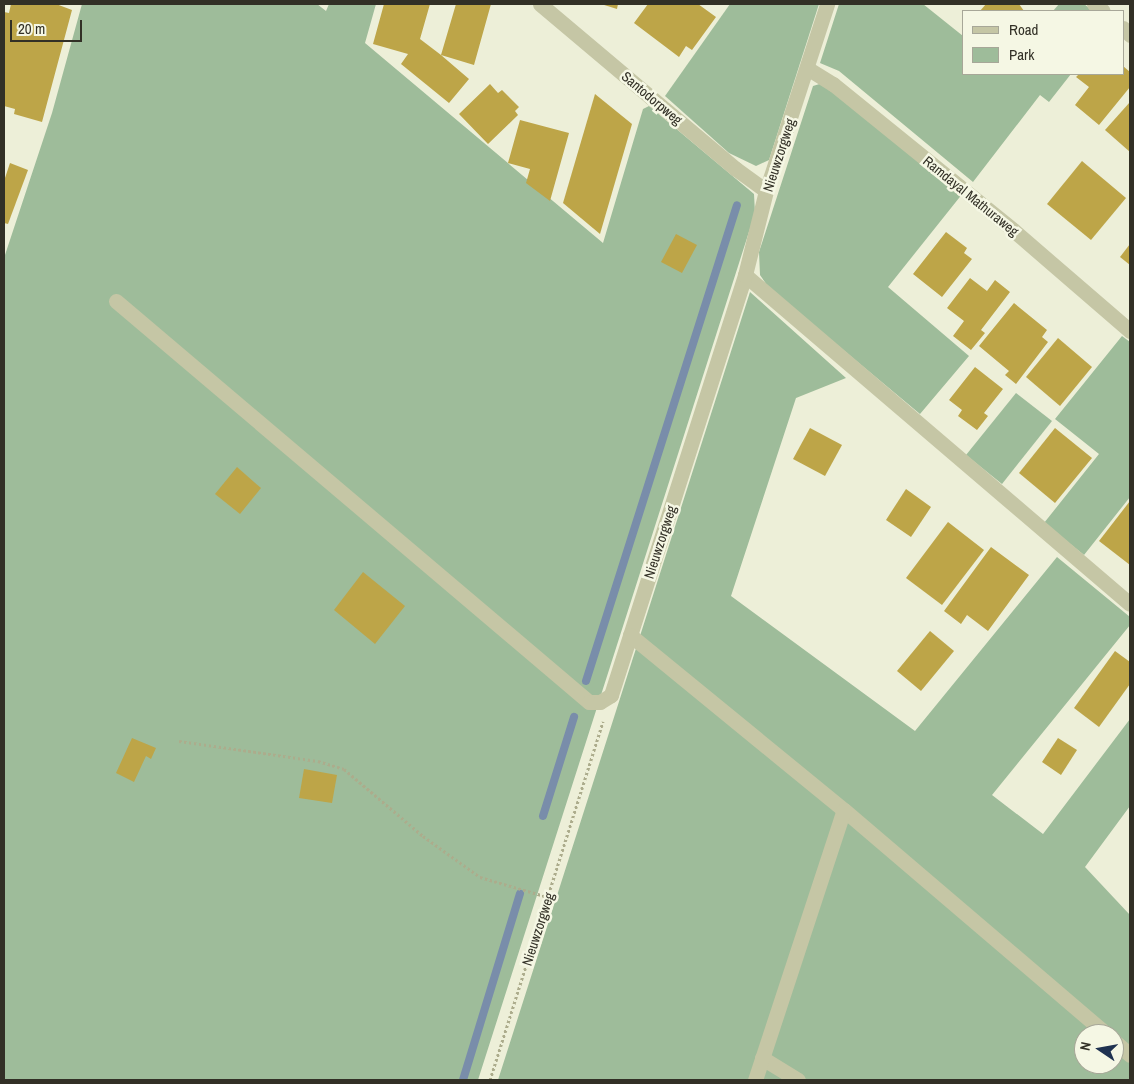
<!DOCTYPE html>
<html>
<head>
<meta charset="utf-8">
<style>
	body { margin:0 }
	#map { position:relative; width:1134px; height:1084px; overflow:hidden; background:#edefd8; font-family:"Archivo Narrow",sans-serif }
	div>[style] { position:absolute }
	.green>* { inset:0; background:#9ebc9a }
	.stream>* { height:8px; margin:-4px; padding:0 4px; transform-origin:4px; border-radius:4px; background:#798daa }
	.building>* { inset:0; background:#bda548 }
	.path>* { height:3px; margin-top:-1.5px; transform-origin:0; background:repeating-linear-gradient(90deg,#acac8c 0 2.5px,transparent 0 5px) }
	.minor>* { height:15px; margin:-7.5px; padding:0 7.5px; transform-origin:7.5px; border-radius:7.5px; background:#c5c6a5 }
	span { translate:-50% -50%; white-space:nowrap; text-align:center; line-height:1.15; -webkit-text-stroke:5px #f5f7e4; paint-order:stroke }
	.street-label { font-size:14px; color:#323026 }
	.frame { position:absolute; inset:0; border:5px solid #323026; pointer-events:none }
	.legend { position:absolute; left:962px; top:10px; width:162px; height:65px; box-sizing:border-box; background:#f5f7e4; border:1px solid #a7a798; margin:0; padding:6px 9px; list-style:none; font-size:15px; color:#323026 }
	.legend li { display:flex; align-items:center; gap:10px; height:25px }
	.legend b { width:25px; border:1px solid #a7a798 }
	.north { position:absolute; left:1074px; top:1024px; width:50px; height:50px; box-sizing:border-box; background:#f5f7e4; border:1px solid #a7a798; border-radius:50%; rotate:282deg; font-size:14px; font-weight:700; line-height:20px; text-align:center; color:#323026 }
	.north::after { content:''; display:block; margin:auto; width:18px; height:22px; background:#1f3250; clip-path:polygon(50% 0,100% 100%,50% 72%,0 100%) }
	.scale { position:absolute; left:10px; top:20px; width:72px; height:22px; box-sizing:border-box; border:2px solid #323026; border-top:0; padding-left:6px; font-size:15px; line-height:18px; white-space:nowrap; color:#323026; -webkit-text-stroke:4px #f5f7e4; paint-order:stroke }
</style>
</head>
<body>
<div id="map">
	<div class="green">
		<div style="clip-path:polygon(82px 4px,317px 4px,326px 11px,329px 4px,376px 4px,365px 43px,603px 243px,643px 109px,649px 106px,754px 194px,755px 213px,478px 1080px,4px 1080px,4px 258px,52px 113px)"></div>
		<div style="clip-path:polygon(730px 4px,819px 4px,769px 160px,756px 166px,729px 153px,665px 96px)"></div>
		<div style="clip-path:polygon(839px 4px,923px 4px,963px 36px,963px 74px,1071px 74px,1049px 102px,1040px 95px,973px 182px,839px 71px,820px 63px)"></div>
		<div style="clip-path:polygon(1059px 4px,1084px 4px,1093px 11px,1053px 11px)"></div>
		<div style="clip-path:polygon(826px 82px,963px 193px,888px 287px,969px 356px,920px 414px,769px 288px,760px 275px,759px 252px,813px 86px)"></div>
		<div style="clip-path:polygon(evenodd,750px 292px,846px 378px,796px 398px,731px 596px,915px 731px,1057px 557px,1130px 617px,1130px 625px,992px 795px,1043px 834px,1130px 719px,1130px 806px,1085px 867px,1130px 915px,1130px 1080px,498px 1080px,750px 292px,1084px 1034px,1114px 1034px,1114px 1064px,1084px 1064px,1084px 1034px)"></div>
		<div style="clip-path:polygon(1122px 336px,1130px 342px,1130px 497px,1084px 555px,1044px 523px,1099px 454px,1055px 419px)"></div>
		<div style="clip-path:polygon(1016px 393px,1052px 421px,1002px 484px,966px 455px)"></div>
	</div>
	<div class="stream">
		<div style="left:586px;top:681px;width:499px;rotate:-72.4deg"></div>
		<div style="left:543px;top:816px;width:104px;rotate:-72.6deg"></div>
		<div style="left:463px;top:1080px;width:195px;rotate:-73deg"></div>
	</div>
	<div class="building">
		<div style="clip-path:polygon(11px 4px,56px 4px,72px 10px,42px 122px,14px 114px,15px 109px,4px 106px,4px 12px,9px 13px)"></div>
		<div style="clip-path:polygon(384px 4px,430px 4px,420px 39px,441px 55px,456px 4px,491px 4px,474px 65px,441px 55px,469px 79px,449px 103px,401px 64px,408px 54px,373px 44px)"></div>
		<div style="clip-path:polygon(601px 4px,618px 4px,617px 9px)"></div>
		<div style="clip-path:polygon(648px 4px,698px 4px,716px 17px,692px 50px,686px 46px,679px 57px,634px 23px)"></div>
		<div style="clip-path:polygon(986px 4px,1019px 4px,1024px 11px,980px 11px)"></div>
		<div style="clip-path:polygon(1123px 66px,1130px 72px,1130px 87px,1099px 125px,1075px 105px,1089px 87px,1076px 77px,1079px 74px,1123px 74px)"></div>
		<div style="clip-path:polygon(490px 84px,498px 93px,502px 90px,519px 107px,515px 111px,518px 115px,488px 144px,459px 114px)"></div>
		<div style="clip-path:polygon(595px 94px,632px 124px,600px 234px,563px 203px)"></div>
		<div style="clip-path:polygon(1130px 102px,1130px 152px,1105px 130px)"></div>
		<div style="clip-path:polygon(520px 120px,569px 133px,550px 201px,526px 183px,530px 169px,508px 163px)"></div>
		<div style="clip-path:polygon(1082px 161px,1126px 198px,1091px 240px,1047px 204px)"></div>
		<div style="clip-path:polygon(10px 163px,28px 170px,8px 224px,4px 223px,4px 181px)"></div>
		<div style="clip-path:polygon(946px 232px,967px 248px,964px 253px,972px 259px,942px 297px,913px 274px)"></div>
		<div style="clip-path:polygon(676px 234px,697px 245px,682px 273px,661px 262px)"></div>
		<div style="clip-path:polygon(1130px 244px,1130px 265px,1120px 257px)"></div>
		<div style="clip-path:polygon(970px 278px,987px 291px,995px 280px,1010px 292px,981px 330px,985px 333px,971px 350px,953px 336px,964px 321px,947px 308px)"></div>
		<div style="clip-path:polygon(1014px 303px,1047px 330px,1042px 337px,1048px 342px,1016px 384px,1005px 375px,1009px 371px,979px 346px)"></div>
		<div style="clip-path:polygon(1058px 338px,1092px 367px,1060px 406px,1026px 377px)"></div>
		<div style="clip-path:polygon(975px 367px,1003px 389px,984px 413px,988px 416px,977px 430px,958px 416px,962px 410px,949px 400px)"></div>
		<div style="clip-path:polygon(810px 428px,842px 445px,825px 476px,793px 459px)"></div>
		<div style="clip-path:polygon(1055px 428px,1092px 458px,1055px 503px,1019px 473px)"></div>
		<div style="clip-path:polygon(237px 467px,261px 488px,240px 514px,215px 494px)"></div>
		<div style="clip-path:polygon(906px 489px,931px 507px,911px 537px,886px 520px)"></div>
		<div style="clip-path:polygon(1130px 501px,1130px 565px,1099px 541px)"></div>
		<div style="clip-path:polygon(948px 522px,984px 550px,942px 605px,906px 578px)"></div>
		<div style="clip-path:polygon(991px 547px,1029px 575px,988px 631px,967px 615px,961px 624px,944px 611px)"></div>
		<div style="clip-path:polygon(363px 572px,405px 606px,375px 644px,334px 610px)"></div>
		<div style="clip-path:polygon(930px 631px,954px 651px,921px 691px,897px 671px)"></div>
		<div style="clip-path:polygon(1115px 651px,1130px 662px,1130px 684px,1099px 727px,1074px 708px)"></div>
		<div style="clip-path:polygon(132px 738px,156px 748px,151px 759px,146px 756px,134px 782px,116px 773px)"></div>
		<div style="clip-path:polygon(1058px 738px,1077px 750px,1061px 775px,1042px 762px)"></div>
		<div style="clip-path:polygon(304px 769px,337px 775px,332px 803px,299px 798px)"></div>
	</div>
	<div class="path">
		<div style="left:179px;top:741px;width:140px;rotate:8.2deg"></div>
		<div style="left:318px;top:761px;width:27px;rotate:17deg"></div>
		<div style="left:344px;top:769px;width:104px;rotate:40.3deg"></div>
		<div style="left:423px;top:836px;width:70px;rotate:35.7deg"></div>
		<div style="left:480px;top:877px;width:71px;rotate:16.4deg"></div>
		<div style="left:490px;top:1080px;width:376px;rotate:-72.5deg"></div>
	</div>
	<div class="minor">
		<div style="left:540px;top:4px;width:256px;rotate:40.1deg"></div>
		<div style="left:736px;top:169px;width:37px;rotate:36deg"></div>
		<div style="left:1094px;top:4px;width:11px;rotate:38deg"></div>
		<div style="left:1123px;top:28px;width:10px;rotate:45deg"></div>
		<div style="left:807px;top:68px;width:31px;rotate:32deg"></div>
		<div style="left:833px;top:84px;width:232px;rotate:39deg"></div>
		<div style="left:1013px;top:230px;width:155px;rotate:40.8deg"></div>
		<div style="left:745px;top:275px;width:506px;rotate:40.52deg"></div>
		<div style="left:116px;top:301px;width:620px;rotate:40.29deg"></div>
		<div style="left:589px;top:702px;width:11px"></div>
		<div style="left:600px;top:702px;width:13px;rotate:-32deg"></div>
		<div style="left:611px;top:695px;width:441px;rotate:-72.3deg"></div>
		<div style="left:745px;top:275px;width:87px;rotate:-76deg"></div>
		<div style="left:766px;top:191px;width:197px;rotate:-71.9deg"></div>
		<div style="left:630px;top:635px;width:276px;rotate:39.3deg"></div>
		<div style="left:844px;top:810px;width:345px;rotate:40.5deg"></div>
		<div style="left:1114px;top:1041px;width:21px;rotate:41deg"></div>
		<div style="left:762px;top:1058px;width:42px;rotate:31.4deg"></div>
		<div style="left:755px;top:1080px;width:284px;rotate:-71.8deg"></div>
	</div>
	<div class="street-label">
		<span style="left:652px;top:98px;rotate:40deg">Santodorpweg</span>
		<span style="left:779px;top:155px;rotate:-72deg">Nieuwzorgweg</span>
		<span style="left:971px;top:196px;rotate:39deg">Ramdayal Mathuraweg</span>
		<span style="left:660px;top:542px;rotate:-72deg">Nieuwzorgweg</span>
		<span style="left:538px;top:929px;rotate:-72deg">Nieuwzorgweg</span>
	</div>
	<div class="frame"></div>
	<ul class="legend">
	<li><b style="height:6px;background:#c5c6a5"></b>Road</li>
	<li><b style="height:14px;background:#9ebc9a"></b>Park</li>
	</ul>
	<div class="north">N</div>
	<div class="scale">20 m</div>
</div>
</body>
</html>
